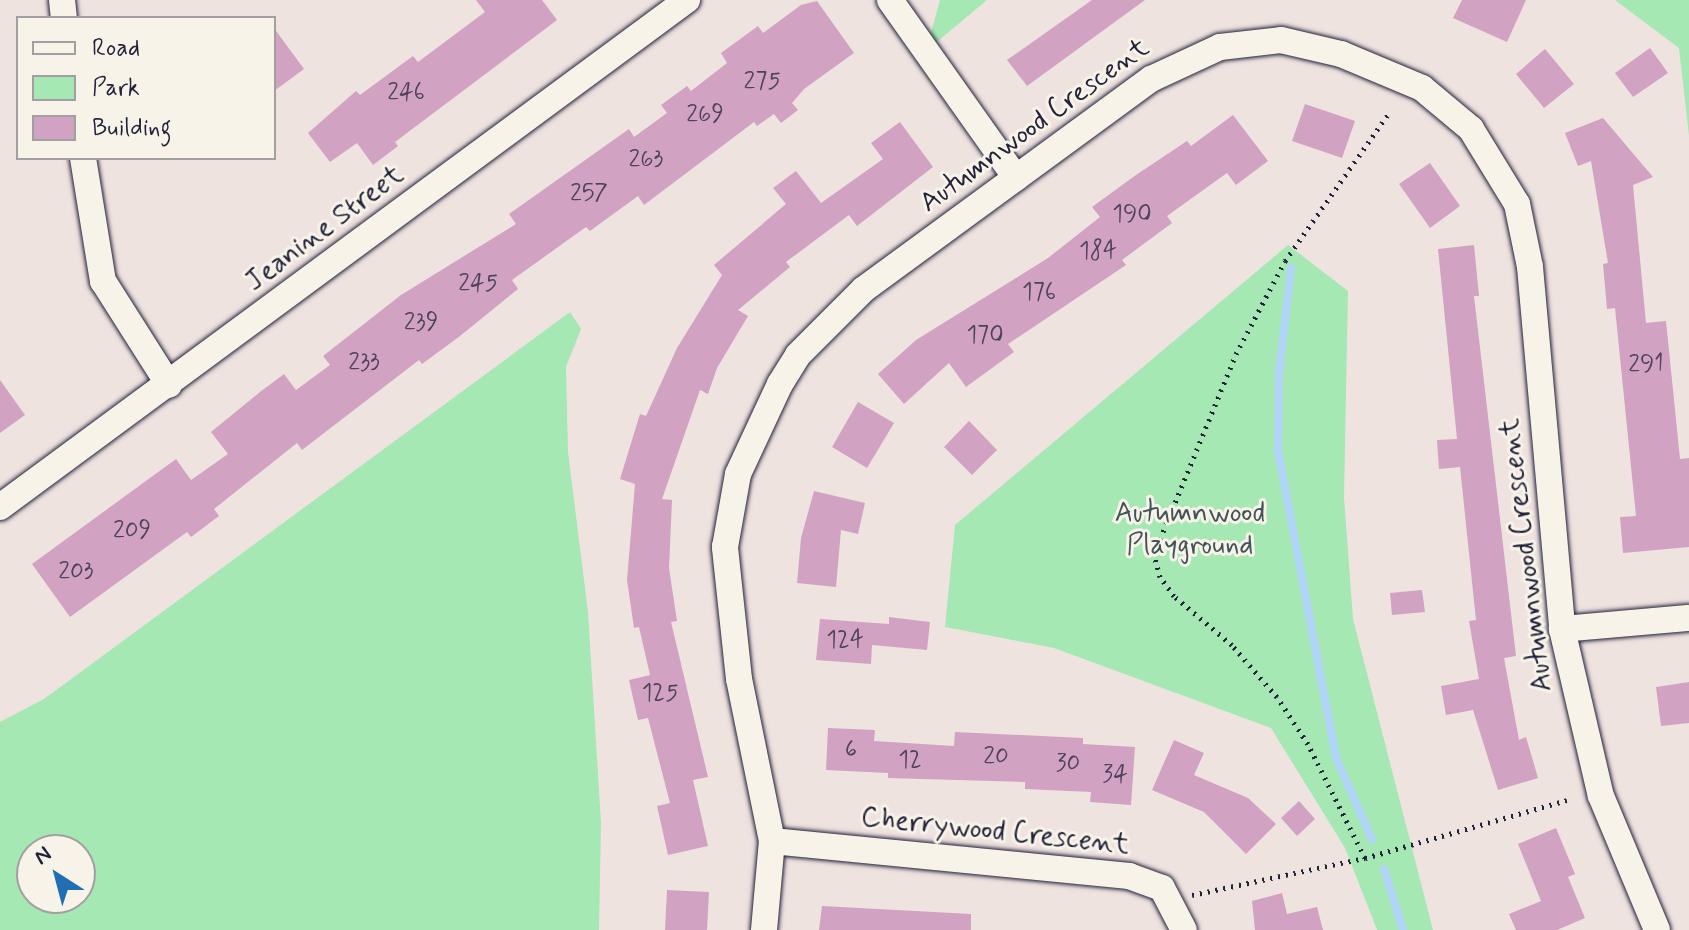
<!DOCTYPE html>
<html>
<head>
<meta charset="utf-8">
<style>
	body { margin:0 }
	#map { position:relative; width:1689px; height:930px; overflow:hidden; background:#efe3e0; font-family:Mynerve,sans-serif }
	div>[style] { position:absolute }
	.green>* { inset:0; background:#a5e8b3 }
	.stream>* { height:8px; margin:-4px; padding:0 4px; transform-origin:4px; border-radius:4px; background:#b0d5f9 }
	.building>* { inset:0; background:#d1a2c1 }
	.path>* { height:5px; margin-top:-2.5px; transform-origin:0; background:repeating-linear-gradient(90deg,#22223b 0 2px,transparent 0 8px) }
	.roads { filter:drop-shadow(0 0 2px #22223b) drop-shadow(0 0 2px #22223b) }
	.street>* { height:26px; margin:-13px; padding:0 13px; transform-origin:13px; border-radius:13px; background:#f7f3e8 }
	span { translate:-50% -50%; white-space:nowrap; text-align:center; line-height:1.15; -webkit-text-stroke:6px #f7f3e8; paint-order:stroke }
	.number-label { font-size:24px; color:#4e425c }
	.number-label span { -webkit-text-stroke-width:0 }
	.street-label { font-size:28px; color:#22223b }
	.park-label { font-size:28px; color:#435459 }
	.legend { position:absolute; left:16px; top:16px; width:260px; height:144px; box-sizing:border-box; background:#f7f3e8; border:2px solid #a29fa3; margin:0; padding:10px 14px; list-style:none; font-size:24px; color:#22223b }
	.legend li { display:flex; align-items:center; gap:16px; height:40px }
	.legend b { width:40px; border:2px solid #a29fa3 }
	.north { position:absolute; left:16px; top:834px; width:80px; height:80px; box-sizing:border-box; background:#f7f3e8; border:2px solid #a29fa3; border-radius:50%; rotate:324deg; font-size:22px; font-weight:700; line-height:32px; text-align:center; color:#22223b }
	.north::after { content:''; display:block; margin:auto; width:28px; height:36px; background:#1f6fb2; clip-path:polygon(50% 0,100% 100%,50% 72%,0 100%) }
</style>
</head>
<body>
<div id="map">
	<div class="green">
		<div style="clip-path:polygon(940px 0,987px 0,926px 51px)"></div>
		<div style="clip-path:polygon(1615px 0,1689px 0,1689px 136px,1679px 48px)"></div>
		<div style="clip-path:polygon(1288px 245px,1348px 291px,1344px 497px,1353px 619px,1433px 930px,1377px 930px,1345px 848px,1271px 728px,1054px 648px,945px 627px,955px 525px)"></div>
		<div style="clip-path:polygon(evenodd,570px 312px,581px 329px,566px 367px,568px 452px,588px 612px,601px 823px,599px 930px,0 930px,0 722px,44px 699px,570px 312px,32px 850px,80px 850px,80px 898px,32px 898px,32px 850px)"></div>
	</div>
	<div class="stream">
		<div style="left:1291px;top:268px;width:107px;rotate:96.5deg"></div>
		<div style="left:1279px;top:374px;width:77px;rotate:90.7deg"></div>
		<div style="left:1278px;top:451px;width:312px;rotate:79.3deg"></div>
		<div style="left:1336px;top:758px;width:89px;rotate:66deg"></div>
		<div style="left:1384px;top:869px;width:64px;rotate:72.7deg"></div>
	</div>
	<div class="building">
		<div style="clip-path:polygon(476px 0,542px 0,557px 20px,395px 142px,398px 146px,373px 165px,357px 143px,330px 162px,308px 133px,356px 91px,360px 95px,413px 56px,418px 62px,485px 12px)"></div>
		<div style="clip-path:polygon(1092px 0,1145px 0,1027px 86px,1007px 60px)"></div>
		<div style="clip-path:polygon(1462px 0,1526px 0,1507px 42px,1453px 18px)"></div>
		<div style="clip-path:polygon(817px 1px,854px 53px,804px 89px,792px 103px,798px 110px,781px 123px,774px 114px,757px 126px,754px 122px,644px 205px,638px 196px,590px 231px,586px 227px,512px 280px,518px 289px,460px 336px,422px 364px,419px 360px,302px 450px,297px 443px,214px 509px,219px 516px,191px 537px,187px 532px,70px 617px,32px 564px,176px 459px,191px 480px,228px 454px,211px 432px,260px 392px,284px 374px,296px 390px,330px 365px,323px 356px,401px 295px,516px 224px,509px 214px,629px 129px,634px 137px,667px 113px,661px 105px,687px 86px,691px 91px,727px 63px,721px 53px,758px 26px,763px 33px,801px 5px)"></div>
		<div style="clip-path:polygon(274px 28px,304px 69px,274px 91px)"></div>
		<div style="clip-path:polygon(1650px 48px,1668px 73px,1633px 97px,1615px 73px)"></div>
		<div style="clip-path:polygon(1545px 49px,1574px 84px,1544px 108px,1516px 74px)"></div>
		<div style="clip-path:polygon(1305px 104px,1355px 121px,1342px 158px,1292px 141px)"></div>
		<div style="clip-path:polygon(1233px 115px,1268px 161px,1236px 185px,1227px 173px,1167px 216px,1172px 223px,1122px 260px,1126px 265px,1008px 344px,1014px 352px,966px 387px,949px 363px,904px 404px,878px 374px,916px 340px,1048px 258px,1100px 217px,1092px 207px,1136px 175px,1187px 141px,1191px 146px)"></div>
		<div style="clip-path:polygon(1603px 118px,1653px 177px,1633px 185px,1646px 323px,1666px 321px,1680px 459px,1689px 458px,1689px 547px,1623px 553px,1620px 517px,1636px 516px,1615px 308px,1607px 309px,1603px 264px,1608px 263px,1591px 161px,1578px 166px,1565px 133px)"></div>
		<div style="clip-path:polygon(900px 122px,933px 167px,857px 226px,849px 215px,786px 262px,790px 267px,738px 310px,748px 316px,717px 368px,708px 394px,700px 390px,662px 499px,672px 500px,669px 568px,677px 621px,671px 622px,708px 777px,693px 780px,708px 846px,668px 855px,657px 806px,670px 803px,648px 718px,638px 720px,629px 680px,650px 675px,639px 627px,634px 628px,627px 580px,635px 484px,620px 479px,640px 414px,646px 416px,677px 348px,722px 275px,714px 265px,786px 204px,773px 188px,796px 171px,821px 203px,883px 159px,871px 143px)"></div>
		<div style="clip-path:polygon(1430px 163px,1460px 206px,1430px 228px,1399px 184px)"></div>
		<div style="clip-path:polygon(1474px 245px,1479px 296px,1474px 296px,1516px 656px,1504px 658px,1519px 740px,1526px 737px,1538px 778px,1498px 790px,1473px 710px,1446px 715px,1441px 686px,1479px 679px,1469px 621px,1476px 620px,1460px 467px,1439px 469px,1437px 440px,1457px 439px,1438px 249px)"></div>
		<div style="clip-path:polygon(0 380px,25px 415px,0 433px)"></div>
		<div style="clip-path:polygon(858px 402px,894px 423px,867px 468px,832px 447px)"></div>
		<div style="clip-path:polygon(969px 421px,997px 450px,972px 475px,944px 447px)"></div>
		<div style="clip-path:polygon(814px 491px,865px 503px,858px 534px,841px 530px,836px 587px,797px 583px,801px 538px)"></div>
		<div style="clip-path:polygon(1422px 590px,1425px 612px,1392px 615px,1390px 593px)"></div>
		<div style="clip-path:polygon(889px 617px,930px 622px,927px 650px,872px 645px,871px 664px,816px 660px,820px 619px,889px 624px)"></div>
		<div style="clip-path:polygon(1689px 682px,1689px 723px,1661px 726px,1656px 687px)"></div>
		<div style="clip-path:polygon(828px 728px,875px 730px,874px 741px,954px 746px,955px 732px,1083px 738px,1083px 744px,1135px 747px,1131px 805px,1090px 802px,1091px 792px,1025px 789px,1025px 782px,888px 778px,888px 773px,826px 770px)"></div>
		<div style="clip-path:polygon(1174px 740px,1204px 753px,1194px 775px,1248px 798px,1276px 824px,1246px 854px,1204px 812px,1152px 790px)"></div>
		<div style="clip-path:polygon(1299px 801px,1315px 819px,1297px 836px,1281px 818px)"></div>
		<div style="clip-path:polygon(1556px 828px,1575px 874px,1568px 877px,1585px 918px,1557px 930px,1516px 930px,1509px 914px,1541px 901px,1518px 844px)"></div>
		<div style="clip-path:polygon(667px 890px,709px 892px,707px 930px,665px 930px)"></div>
		<div style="clip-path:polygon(1282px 893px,1287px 914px,1317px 907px,1323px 930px,1255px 930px,1252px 901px)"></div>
		<div style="clip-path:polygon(822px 906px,971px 914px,971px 930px,819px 930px)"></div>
	</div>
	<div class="path">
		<div style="left:1365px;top:858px;width:127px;rotate:-116.6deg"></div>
		<div style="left:1308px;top:744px;width:56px;rotate:-123.4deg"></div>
		<div style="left:1277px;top:697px;width:69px;rotate:-130.9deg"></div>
		<div style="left:1232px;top:645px;width:76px;rotate:-139.8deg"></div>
		<div style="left:1174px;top:596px;width:24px;rotate:-126deg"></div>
		<div style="left:1160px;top:577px;width:24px;rotate:-105deg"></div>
		<div style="left:1154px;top:554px;width:216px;rotate:-67.7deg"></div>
		<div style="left:1236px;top:354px;width:105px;rotate:-62.2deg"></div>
		<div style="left:1285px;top:261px;width:181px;rotate:-54.9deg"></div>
		<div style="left:1192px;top:895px;width:177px;rotate:-12.1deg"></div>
		<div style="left:1365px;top:858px;width:210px;rotate:-16deg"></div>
	</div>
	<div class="roads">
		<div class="street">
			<div style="left:62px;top:0;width:18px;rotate:84deg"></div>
			<div style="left:890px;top:0;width:218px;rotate:54.7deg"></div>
			<div style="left:83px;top:158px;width:125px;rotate:80.8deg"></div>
			<div style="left:103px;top:281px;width:123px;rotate:57.6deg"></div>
			<div style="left:0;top:507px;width:854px;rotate:-36.43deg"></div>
			<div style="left:1562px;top:629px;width:127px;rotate:-5deg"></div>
			<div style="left:772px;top:841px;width:359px;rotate:5.6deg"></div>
			<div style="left:1129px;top:876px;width:35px;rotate:20deg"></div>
			<div style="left:1162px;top:888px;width:47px;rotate:62.4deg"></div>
			<div style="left:764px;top:930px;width:89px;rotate:-84.9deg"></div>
			<div style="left:772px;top:841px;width:165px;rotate:-101.5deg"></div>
			<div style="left:739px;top:679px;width:133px;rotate:-96.1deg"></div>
			<div style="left:725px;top:547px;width:74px;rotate:-79.9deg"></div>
			<div style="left:738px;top:474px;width:99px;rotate:-65deg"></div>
			<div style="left:780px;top:384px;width:34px;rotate:-58deg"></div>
			<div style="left:798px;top:355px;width:93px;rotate:-45deg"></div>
			<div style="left:864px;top:289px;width:356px;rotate:-36.2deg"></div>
			<div style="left:1151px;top:79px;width:76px;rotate:-24.9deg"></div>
			<div style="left:1220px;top:47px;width:61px;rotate:-6.5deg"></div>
			<div style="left:1281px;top:40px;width:62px;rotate:13.1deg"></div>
			<div style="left:1341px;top:54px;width:88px;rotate:22.8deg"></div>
			<div style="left:1422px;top:88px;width:64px;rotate:39.9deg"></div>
			<div style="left:1471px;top:129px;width:88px;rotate:58.5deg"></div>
			<div style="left:1517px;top:204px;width:64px;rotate:78.3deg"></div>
			<div style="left:1530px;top:267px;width:363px;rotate:84.9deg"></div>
			<div style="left:1562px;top:629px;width:171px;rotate:76.9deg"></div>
			<div style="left:1601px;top:796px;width:145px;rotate:67.3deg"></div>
		</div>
	</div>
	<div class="number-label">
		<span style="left:762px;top:82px">275</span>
		<span style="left:406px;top:93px">246</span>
		<span style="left:705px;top:115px">269</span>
		<span style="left:646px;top:160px">263</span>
		<span style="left:589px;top:194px">257</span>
		<span style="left:1132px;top:215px">190</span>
		<span style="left:1098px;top:252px">184</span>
		<span style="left:478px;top:284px">245</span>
		<span style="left:1039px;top:293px">176</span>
		<span style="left:421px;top:323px">239</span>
		<span style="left:985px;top:336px">170</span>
		<span style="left:364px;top:363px">233</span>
		<span style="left:1646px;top:365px">291</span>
		<span style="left:132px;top:531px">209</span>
		<span style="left:76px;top:572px">203</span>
		<span style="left:845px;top:641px">124</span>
		<span style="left:660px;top:694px">125</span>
		<span style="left:851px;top:750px">6</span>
		<span style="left:996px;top:757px">20</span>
		<span style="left:910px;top:761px">12</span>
		<span style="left:1068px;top:764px">30</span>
		<span style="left:1115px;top:775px">34</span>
	</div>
	<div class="street-label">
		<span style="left:1035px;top:126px;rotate:-36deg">Autumnwood Crescent</span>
		<span style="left:325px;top:229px;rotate:-37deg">Jeanine Street</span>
		<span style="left:1527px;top:555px;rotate:-97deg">Autumnwood Crescent</span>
		<span style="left:995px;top:832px;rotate:6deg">Cherrywood Crescent</span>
	</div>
	<div class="park-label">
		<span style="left:1190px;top:530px">Autumnwood<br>Playground</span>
	</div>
	<ul class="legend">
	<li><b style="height:10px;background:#f7f3e8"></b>Road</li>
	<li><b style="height:22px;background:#a5e8b3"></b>Park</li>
	<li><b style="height:22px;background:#d1a2c1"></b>Building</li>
	</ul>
	<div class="north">N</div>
</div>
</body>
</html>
